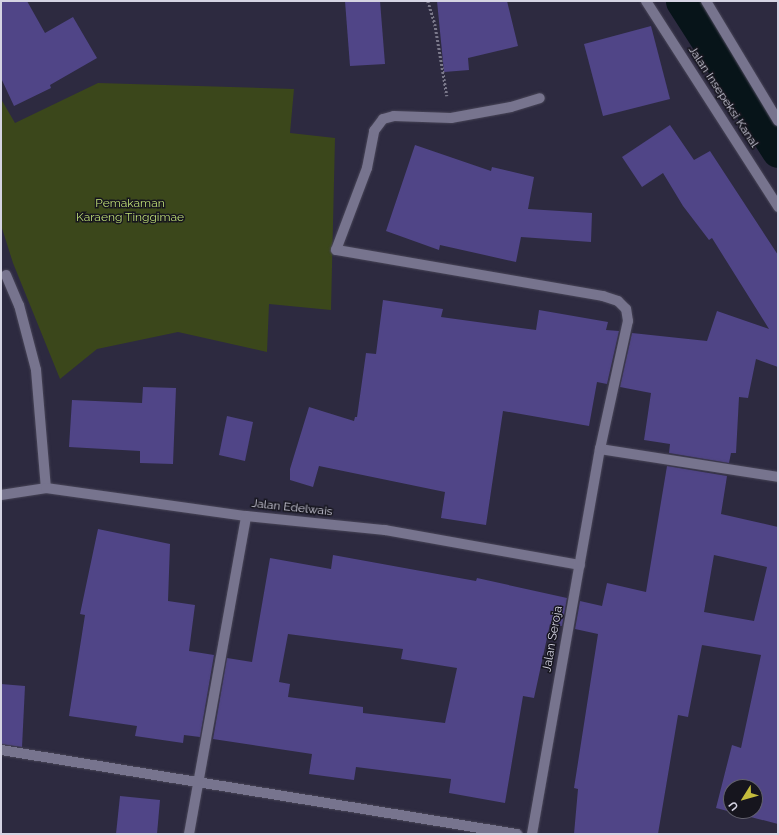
<!DOCTYPE html>
<html>
<head>
<meta charset="utf-8">
<style>
	body { margin:0 }
	#map { position:relative; width:779px; height:835px; overflow:hidden; background:#2d2a40; font-family:Raleway,sans-serif }
	div>[style] { position:absolute }
	.green>* { inset:0; background:#3b471b }
	.canal>* { height:33px; margin:-16.5px; padding:0 16.5px; transform-origin:16.5px; border-radius:16.5px; background:#071419 }
	.building>* { inset:0; background:#504587 }
	.path>* { height:2.5px; margin-top:-1.25px; transform-origin:0; background:repeating-linear-gradient(90deg,#7b798b 0 2px,transparent 0 4px) }
	.roads { filter:drop-shadow(0 0 1px #484557) drop-shadow(0 0 1px #484557) }
	.minor>* { height:10px; margin:-5px; padding:0 5px; transform-origin:5px; border-radius:5px; background:#77748e }
	span { translate:-50% -50%; white-space:nowrap; text-align:center; line-height:1.15; -webkit-text-stroke:3px #16151e; paint-order:stroke }
	.street-label { font-size:12px; color:#d5d4e3 }
	.park-label { font-size:12px; color:#bedd75 }
	.frame { position:absolute; inset:0; border:2px solid #d5d4e3; pointer-events:none }
	.north { position:absolute; left:723px; top:779px; width:40px; height:40px; box-sizing:border-box; background:#16151e; border:1px solid #62616d; border-radius:50%; rotate:233deg; font-size:11px; font-weight:700; line-height:16px; text-align:center; color:#d5d4e3 }
	.north::after { content:''; display:block; margin:auto; width:14px; height:18px; background:#c5bc3d; clip-path:polygon(50% 0,100% 100%,50% 72%,0 100%) }
</style>
</head>
<body>
<div id="map">
	<div class="green">
		<div style="clip-path:polygon(98px 83px,294px 89px,290px 133px,335px 138px,331px 310px,269px 304px,267px 352px,178px 332px,97px 349px,60px 379px,13px 263px,1px 225px,1px 99px,15px 123px)"></div>
	</div>
	<div class="canal">
		<div style="left:682px;top:1px;width:178px;rotate:57.4deg"></div>
	</div>
	<div class="building">
		<div style="clip-path:polygon(1px 1px,27px 1px,45px 33px,73px 17px,97px 58px,50px 85px,51px 88px,14px 106px,1px 78px)"></div>
		<div style="clip-path:polygon(345px 1px,380px 1px,385px 64px,350px 66px)"></div>
		<div style="clip-path:polygon(437px 1px,507px 1px,518px 46px,468px 58px,469px 70px,444px 72px)"></div>
		<div style="clip-path:polygon(651px 26px,670px 99px,603px 116px,584px 44px)"></div>
		<div style="clip-path:polygon(670px 125px,694px 160px,710px 151px,778px 255px,778px 367px,756px 359px,748px 398px,739px 397px,736px 453px,731px 453px,729px 463px,669px 453px,670px 444px,644px 440px,651px 393px,620px 387px,632px 333px,707px 341px,717px 311px,769px 329px,712px 238px,709px 240px,683px 206px,663px 173px,642px 187px,622px 157px)"></div>
		<div style="clip-path:polygon(415px 145px,491px 171px,492px 167px,534px 177px,528px 209px,592px 213px,591px 242px,521px 237px,516px 262px,440px 245px,439px 250px,386px 231px)"></div>
		<div style="clip-path:polygon(383px 300px,443px 309px,441px 317px,536px 330px,539px 310px,608px 322px,606px 330px,619px 331px,607px 384px,597px 382px,589px 426px,503px 411px,486px 525px,441px 518px,445px 492px,319px 466px,313px 487px,290px 480px,290px 469px,309px 407px,354px 421px,355px 417px,357px 417px,366px 353px,376px 354px)"></div>
		<div style="clip-path:polygon(143px 387px,176px 388px,173px 464px,140px 463px,140px 451px,69px 447px,72px 400px,142px 403px)"></div>
		<div style="clip-path:polygon(227px 416px,253px 422px,245px 461px,219px 455px)"></div>
		<div style="clip-path:polygon(evenodd,667px 466px,727px 476px,721px 514px,778px 527px,778px 824px,716px 808px,732px 745px,741px 748px,761px 655px,702px 645px,688px 717px,678px 715px,658px 834px,574px 834px,578px 789px,574px 788px,598px 634px,575px 629px,580px 601px,602px 606px,607px 583px,646px 592px,667px 466px,714px 555px,767px 567px,754px 621px,704px 612px,714px 555px,667px 466px,731px 787px,755px 787px,755px 811px,731px 811px,731px 787px)"></div>
		<div style="clip-path:polygon(98px 529px,170px 544px,168px 601px,195px 605px,189px 651px,214px 655px,200px 737px,184px 735px,183px 743px,135px 736px,137px 726px,69px 716px,85px 615px,80px 614px)"></div>
		<div style="clip-path:polygon(evenodd,333px 555px,476px 581px,477px 578px,567px 598px,562px 626px,550px 624px,534px 698px,523px 696px,505px 803px,449px 793px,451px 779px,356px 767px,354px 780px,309px 774px,312px 754px,213px 739px,227px 658px,252px 662px,270px 558px,331px 569px,333px 555px,288px 634px,403px 649px,401px 659px,457px 668px,445px 723px,363px 713px,363px 707px,288px 697px,290px 684px,279px 682px,288px 634px)"></div>
		<div style="clip-path:polygon(1px 684px,25px 686px,22px 747px,1px 744px)"></div>
		<div style="clip-path:polygon(120px 796px,160px 800px,157px 834px,116px 834px)"></div>
	</div>
	<div class="path">
		<div style="left:428px;top:1px;width:24px;rotate:73deg"></div>
		<div style="left:435px;top:24px;width:73px;rotate:80.5deg"></div>
	</div>
	<div class="roads">
		<div class="minor">
			<div style="left:646px;top:1px;width:245px;rotate:57.3deg"></div>
			<div style="left:706px;top:1px;width:140px;rotate:59deg"></div>
			<div style="left:6px;top:275px;width:33px;rotate:67deg"></div>
			<div style="left:19px;top:305px;width:67px;rotate:75.3deg"></div>
			<div style="left:36px;top:370px;width:118px;rotate:85.2deg"></div>
			<div style="left:600px;top:449px;width:180px;rotate:8.9deg"></div>
			<div style="left:1px;top:495px;width:46px;rotate:-8.8deg"></div>
			<div style="left:46px;top:488px;width:202px;rotate:8deg"></div>
			<div style="left:246px;top:516px;width:140px;rotate:5.8deg"></div>
			<div style="left:385px;top:530px;width:198px;rotate:10.2deg"></div>
			<div style="left:1px;top:750px;width:523px;rotate:9.25deg"></div>
			<div style="left:189px;top:834px;width:323px;rotate:-79.8deg"></div>
			<div style="left:532px;top:834px;width:391px;rotate:-80deg"></div>
			<div style="left:600px;top:449px;width:131px;rotate:-77.7deg"></div>
			<div style="left:628px;top:321px;width:12px;rotate:-99deg"></div>
			<div style="left:626px;top:309px;width:11px;rotate:-135deg"></div>
			<div style="left:618px;top:301px;width:16px;rotate:-162deg"></div>
			<div style="left:603px;top:296px;width:271px;rotate:-170.2deg"></div>
			<div style="left:336px;top:250px;width:88px;rotate:-69.3deg"></div>
			<div style="left:367px;top:168px;width:38px;rotate:-79deg"></div>
			<div style="left:374px;top:131px;width:15px;rotate:-53deg"></div>
			<div style="left:383px;top:119px;width:11px;rotate:-15deg"></div>
			<div style="left:394px;top:116px;width:57px;rotate:2deg"></div>
			<div style="left:451px;top:118px;width:61px;rotate:-10.4deg"></div>
			<div style="left:511px;top:107px;width:30px;rotate:-17deg"></div>
		</div>
	</div>
	<div class="street-label">
		<span style="left:723px;top:97px;rotate:57deg">Jalan Insepeksi Kanal</span>
		<span style="left:292px;top:508px;rotate:6deg">Jalan Edelwais</span>
		<span style="left:553px;top:639px;rotate:-80deg">Jalan Seroja</span>
	</div>
	<div class="park-label">
		<span style="left:130px;top:211px">Pemakaman<br>Karaeng Tinggimae</span>
	</div>
	<div class="frame"></div>
	<div class="north">U</div>
</div>
</body>
</html>
